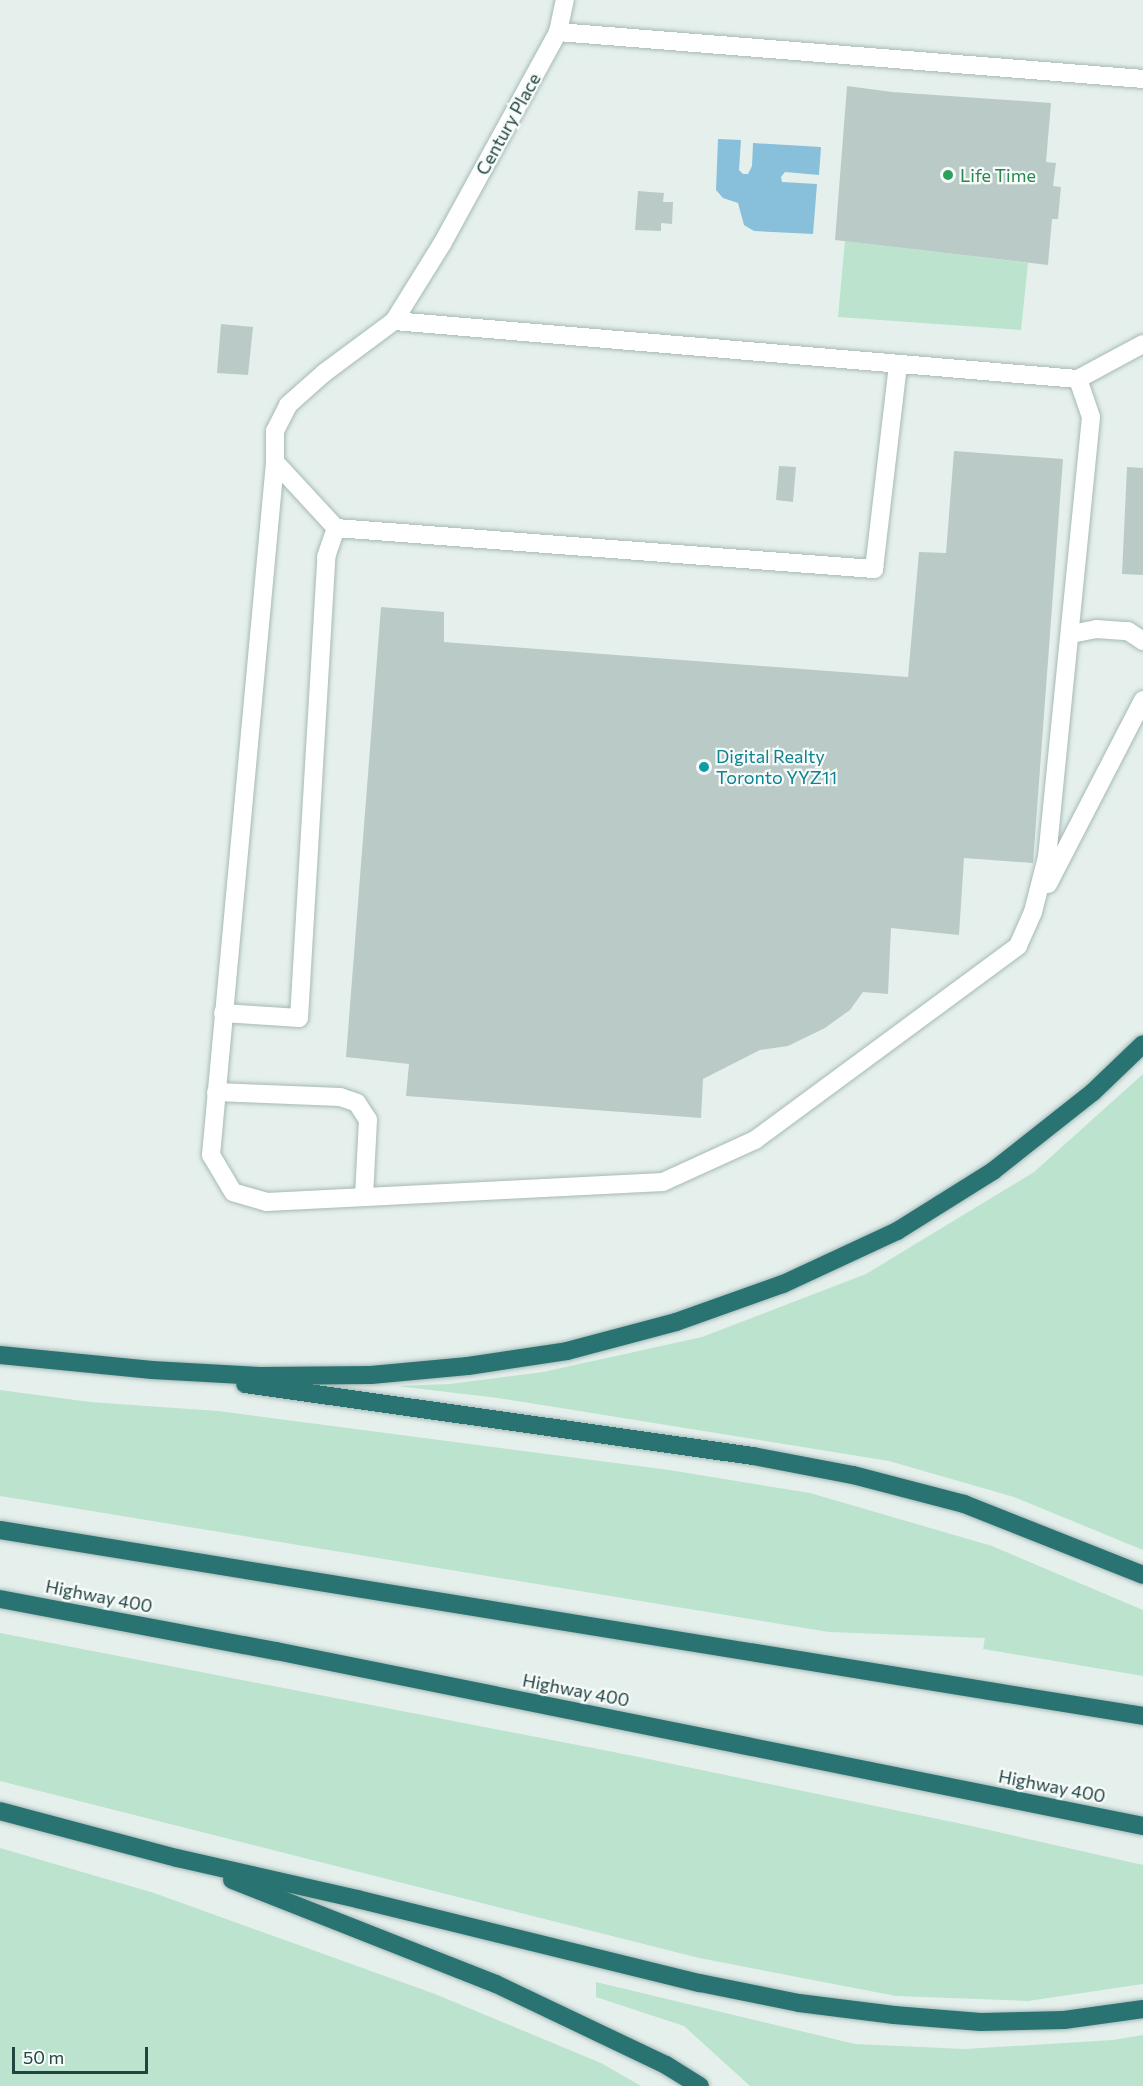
<!DOCTYPE html>
<html>
<head>
<meta charset="utf-8">
<style>
	body { margin:0 }
	#map { position:relative; width:1143px; height:2086px; overflow:hidden; background:#e5f0ed; font-family:Commissioner,sans-serif }
	div>[style] { position:absolute }
	.green>* { inset:0; background:#bce3cd }
	.water>* { inset:0; background:#88bfda }
	.building>* { inset:0; background:#bacbc7 }
	.roads { filter:drop-shadow(0 0 2px #a6b9b6) drop-shadow(0 0 2px #a6b9b6) }
	.minor>* { height:18px; margin:-9px; padding:0 9px; transform-origin:9px; border-radius:9px; background:#fff }
	.highway>* { height:18px; margin:-9px; padding:0 9px; transform-origin:9px; border-radius:9px; background:#297472 }
	.dots>* { width:16px; height:16px; translate:-50% -50%; box-sizing:border-box; border:3px solid #f7fbfa; border-radius:50% }
	span { translate:-50% -50%; white-space:nowrap; text-align:center; line-height:1.15; -webkit-text-stroke:4.5px #f7fbfa; paint-order:stroke }
	.street-label { font-size:18px; color:#214441 }
	.leisure-label { font-size:18px; color:#27864d }
	.left { translate:0 -50%; text-align:left }
	.culture-label { font-size:18px; color:#0d838f }
	.scale { position:absolute; left:12px; top:2047px; width:136px; height:27px; box-sizing:border-box; border:3px solid #214441; border-top:0; padding-left:8px; font-size:18px; line-height:21px; white-space:nowrap; color:#214441; -webkit-text-stroke:4px #f7fbfa; paint-order:stroke }
</style>
</head>
<body>
<div id="map">
	<div class="green">
		<div style="clip-path:polygon(845px 241px,1028px 263px,1021px 330px,838px 317px)"></div>
		<div style="clip-path:polygon(1143px 1074px,1143px 1550px,1014px 1497px,889px 1461px,498px 1398px,397px 1386px,450px 1384px,543px 1372px,702px 1337px,866px 1274px,1034px 1172px)"></div>
		<div style="clip-path:polygon(0 1390px,90px 1402px,218px 1411px,669px 1470px,810px 1493px,992px 1546px,1143px 1610px,1143px 1676px,983px 1649px,985px 1638px,829px 1632px,0 1496px)"></div>
		<div style="clip-path:polygon(0 1633px,634px 1756px,967px 1825px,1143px 1865px,1143px 1984px,1028px 2001px,896px 1996px,699px 1958px,0 1781px)"></div>
		<div style="clip-path:polygon(0 1848px,154px 1893px,435px 1994px,601px 2063px,641px 2086px,0 2086px)"></div>
		<div style="clip-path:polygon(596px 1982px,855px 2044px,965px 2049px,1113px 2040px,1143px 2035px,1143px 2086px,750px 2086px,684px 2026px,596px 1997px)"></div>
	</div>
	<div class="water">
		<div style="clip-path:polygon(718px 139px,741px 140px,739px 170px,743px 174px,748px 174px,752px 166px,753px 143px,821px 147px,819px 175px,785px 172px,781px 177px,782px 182px,817px 184px,813px 234px,754px 231px,744px 225px,738px 203px,723px 198px,716px 190px)"></div>
	</div>
	<div class="building">
		<div style="clip-path:polygon(847px 86px,892px 92px,1051px 103px,1046px 162px,1056px 163px,1053px 186px,1061px 187px,1058px 219px,1052px 219px,1048px 265px,835px 240px)"></div>
		<div style="clip-path:polygon(638px 191px,664px 193px,663px 202px,673px 202px,672px 224px,661px 223px,661px 231px,635px 230px)"></div>
		<div style="clip-path:polygon(221px 324px,253px 327px,248px 375px,217px 373px)"></div>
		<div style="clip-path:polygon(954px 451px,1063px 459px,1033px 863px,964px 858px,959px 935px,891px 928px,888px 994px,863px 992px,850px 1010px,825px 1028px,788px 1046px,760px 1050px,703px 1079px,701px 1118px,406px 1096px,409px 1064px,346px 1057px,381px 607px,444px 612px,444px 642px,908px 677px,919px 552px,946px 553px)"></div>
		<div style="clip-path:polygon(779px 466px,796px 467px,793px 502px,776px 500px)"></div>
		<div style="clip-path:polygon(1127px 467px,1143px 468px,1143px 575px,1122px 574px)"></div>
	</div>
	<div class="roads">
		<div class="minor">
			<div style="left:558px;top:32px;width:587px;rotate:4.59deg"></div>
			<div style="left:394px;top:321px;width:686px;rotate:4.85deg"></div>
			<div style="left:1078px;top:379px;width:40px;rotate:71.1deg"></div>
			<div style="left:1091px;top:417px;width:442px;rotate:95.7deg"></div>
			<div style="left:1047px;top:857px;width:57px;rotate:104.3deg"></div>
			<div style="left:1033px;top:912px;width:37px;rotate:114deg"></div>
			<div style="left:1018px;top:946px;width:327px;rotate:143.6deg"></div>
			<div style="left:755px;top:1140px;width:101px;rotate:155.5deg"></div>
			<div style="left:663px;top:1182px;width:397px;rotate:177.1deg"></div>
			<div style="left:267px;top:1202px;width:35px;rotate:-164deg"></div>
			<div style="left:233px;top:1192px;width:43px;rotate:-120.7deg"></div>
			<div style="left:211px;top:1155px;width:696px;rotate:-84.72deg"></div>
			<div style="left:275px;top:462px;width:31px;rotate:-90deg"></div>
			<div style="left:275px;top:431px;width:29px;rotate:-63deg"></div>
			<div style="left:288px;top:405px;width:48px;rotate:-41.6deg"></div>
			<div style="left:324px;top:373px;width:87px;rotate:-36.6deg"></div>
			<div style="left:394px;top:321px;width:91px;rotate:-58.1deg"></div>
			<div style="left:442px;top:244px;width:242px;rotate:-61.3deg"></div>
			<div style="left:558px;top:32px;width:33px;rotate:-78deg"></div>
			<div style="left:1078px;top:379px;width:74px;rotate:-28.3deg"></div>
			<div style="left:336px;top:528px;width:540px;rotate:4.36deg"></div>
			<div style="left:874px;top:569px;width:206px;rotate:-83.3deg"></div>
			<div style="left:1071px;top:634px;width:25px;rotate:-11deg"></div>
			<div style="left:1096px;top:629px;width:32px;rotate:4deg"></div>
			<div style="left:1128px;top:631px;width:18px;rotate:34deg"></div>
			<div style="left:1048px;top:884px;width:207px;rotate:-62.7deg"></div>
			<div style="left:223px;top:1013px;width:76px;rotate:3.8deg"></div>
			<div style="left:299px;top:1018px;width:462px;rotate:-86.6deg"></div>
			<div style="left:326px;top:557px;width:31px;rotate:-71deg"></div>
			<div style="left:336px;top:528px;width:90px;rotate:-132.7deg"></div>
			<div style="left:216px;top:1092px;width:124px;rotate:2.3deg"></div>
			<div style="left:340px;top:1097px;width:18px;rotate:19deg"></div>
			<div style="left:357px;top:1103px;width:20px;rotate:57deg"></div>
			<div style="left:368px;top:1120px;width:77px;rotate:93deg"></div>
		</div>
		<div class="highway">
			<div style="left:0;top:1355px;width:153px;rotate:5.6deg"></div>
			<div style="left:152px;top:1370px;width:108px;rotate:3.2deg"></div>
			<div style="left:260px;top:1376px;width:111px;rotate:-0.5deg"></div>
			<div style="left:371px;top:1375px;width:97px;rotate:-5.3deg"></div>
			<div style="left:468px;top:1366px;width:100px;rotate:-8.6deg"></div>
			<div style="left:567px;top:1351px;width:113px;rotate:-14.9deg"></div>
			<div style="left:676px;top:1322px;width:114px;rotate:-19.6deg"></div>
			<div style="left:783px;top:1284px;width:126px;rotate:-24.9deg"></div>
			<div style="left:897px;top:1231px;width:113px;rotate:-32deg"></div>
			<div style="left:993px;top:1171px;width:127px;rotate:-38.3deg"></div>
			<div style="left:1093px;top:1092px;width:69px;rotate:-43.8deg"></div>
			<div style="left:245px;top:1384px;width:513px;rotate:8.07deg"></div>
			<div style="left:753px;top:1456px;width:102px;rotate:10.8deg"></div>
			<div style="left:853px;top:1475px;width:115px;rotate:14.6deg"></div>
			<div style="left:964px;top:1504px;width:193px;rotate:21.6deg"></div>
			<div style="left:0;top:1530px;width:1158px;rotate:9.24deg"></div>
			<div style="left:0;top:1599px;width:281px;rotate:10.7deg"></div>
			<div style="left:276px;top:1651px;width:884px;rotate:11.41deg"></div>
			<div style="left:0;top:1811px;width:183px;rotate:14.9deg"></div>
			<div style="left:177px;top:1858px;width:185px;rotate:12.8deg"></div>
			<div style="left:357px;top:1899px;width:353px;rotate:13.8deg"></div>
			<div style="left:700px;top:1983px;width:101px;rotate:11.4deg"></div>
			<div style="left:799px;top:2003px;width:96px;rotate:7.2deg"></div>
			<div style="left:894px;top:2015px;width:87px;rotate:4.6deg"></div>
			<div style="left:981px;top:2022px;width:83px;rotate:-1.4deg"></div>
			<div style="left:1064px;top:2020px;width:80px;rotate:-7.9deg"></div>
			<div style="left:232px;top:1880px;width:284px;rotate:21.5deg"></div>
			<div style="left:496px;top:1984px;width:188px;rotate:25.5deg"></div>
			<div style="left:666px;top:2065px;width:40px;rotate:32deg"></div>
		</div>
	</div>
	<div class="dots">
		<div style="left:948px;top:175px;background:#2e9e5b"></div>
		<div style="left:704px;top:767px;background:#0f9aa8"></div>
	</div>
	<div class="street-label">
		<span style="left:508px;top:124px;rotate:-61deg">Century Place</span>
		<span style="left:99px;top:1596px;rotate:11deg">Highway 400</span>
		<span style="left:576px;top:1690px;rotate:11deg">Highway 400</span>
		<span style="left:1052px;top:1786px;rotate:11deg">Highway 400</span>
	</div>
	<div class="leisure-label">
		<span class="left" style="left:960px;top:175px">Life Time</span>
	</div>
	<div class="culture-label">
		<span class="left" style="left:716px;top:767px">Digital Realty<br>Toronto YYZ11</span>
	</div>
	<div class="scale">50 m</div>
</div>
</body>
</html>
